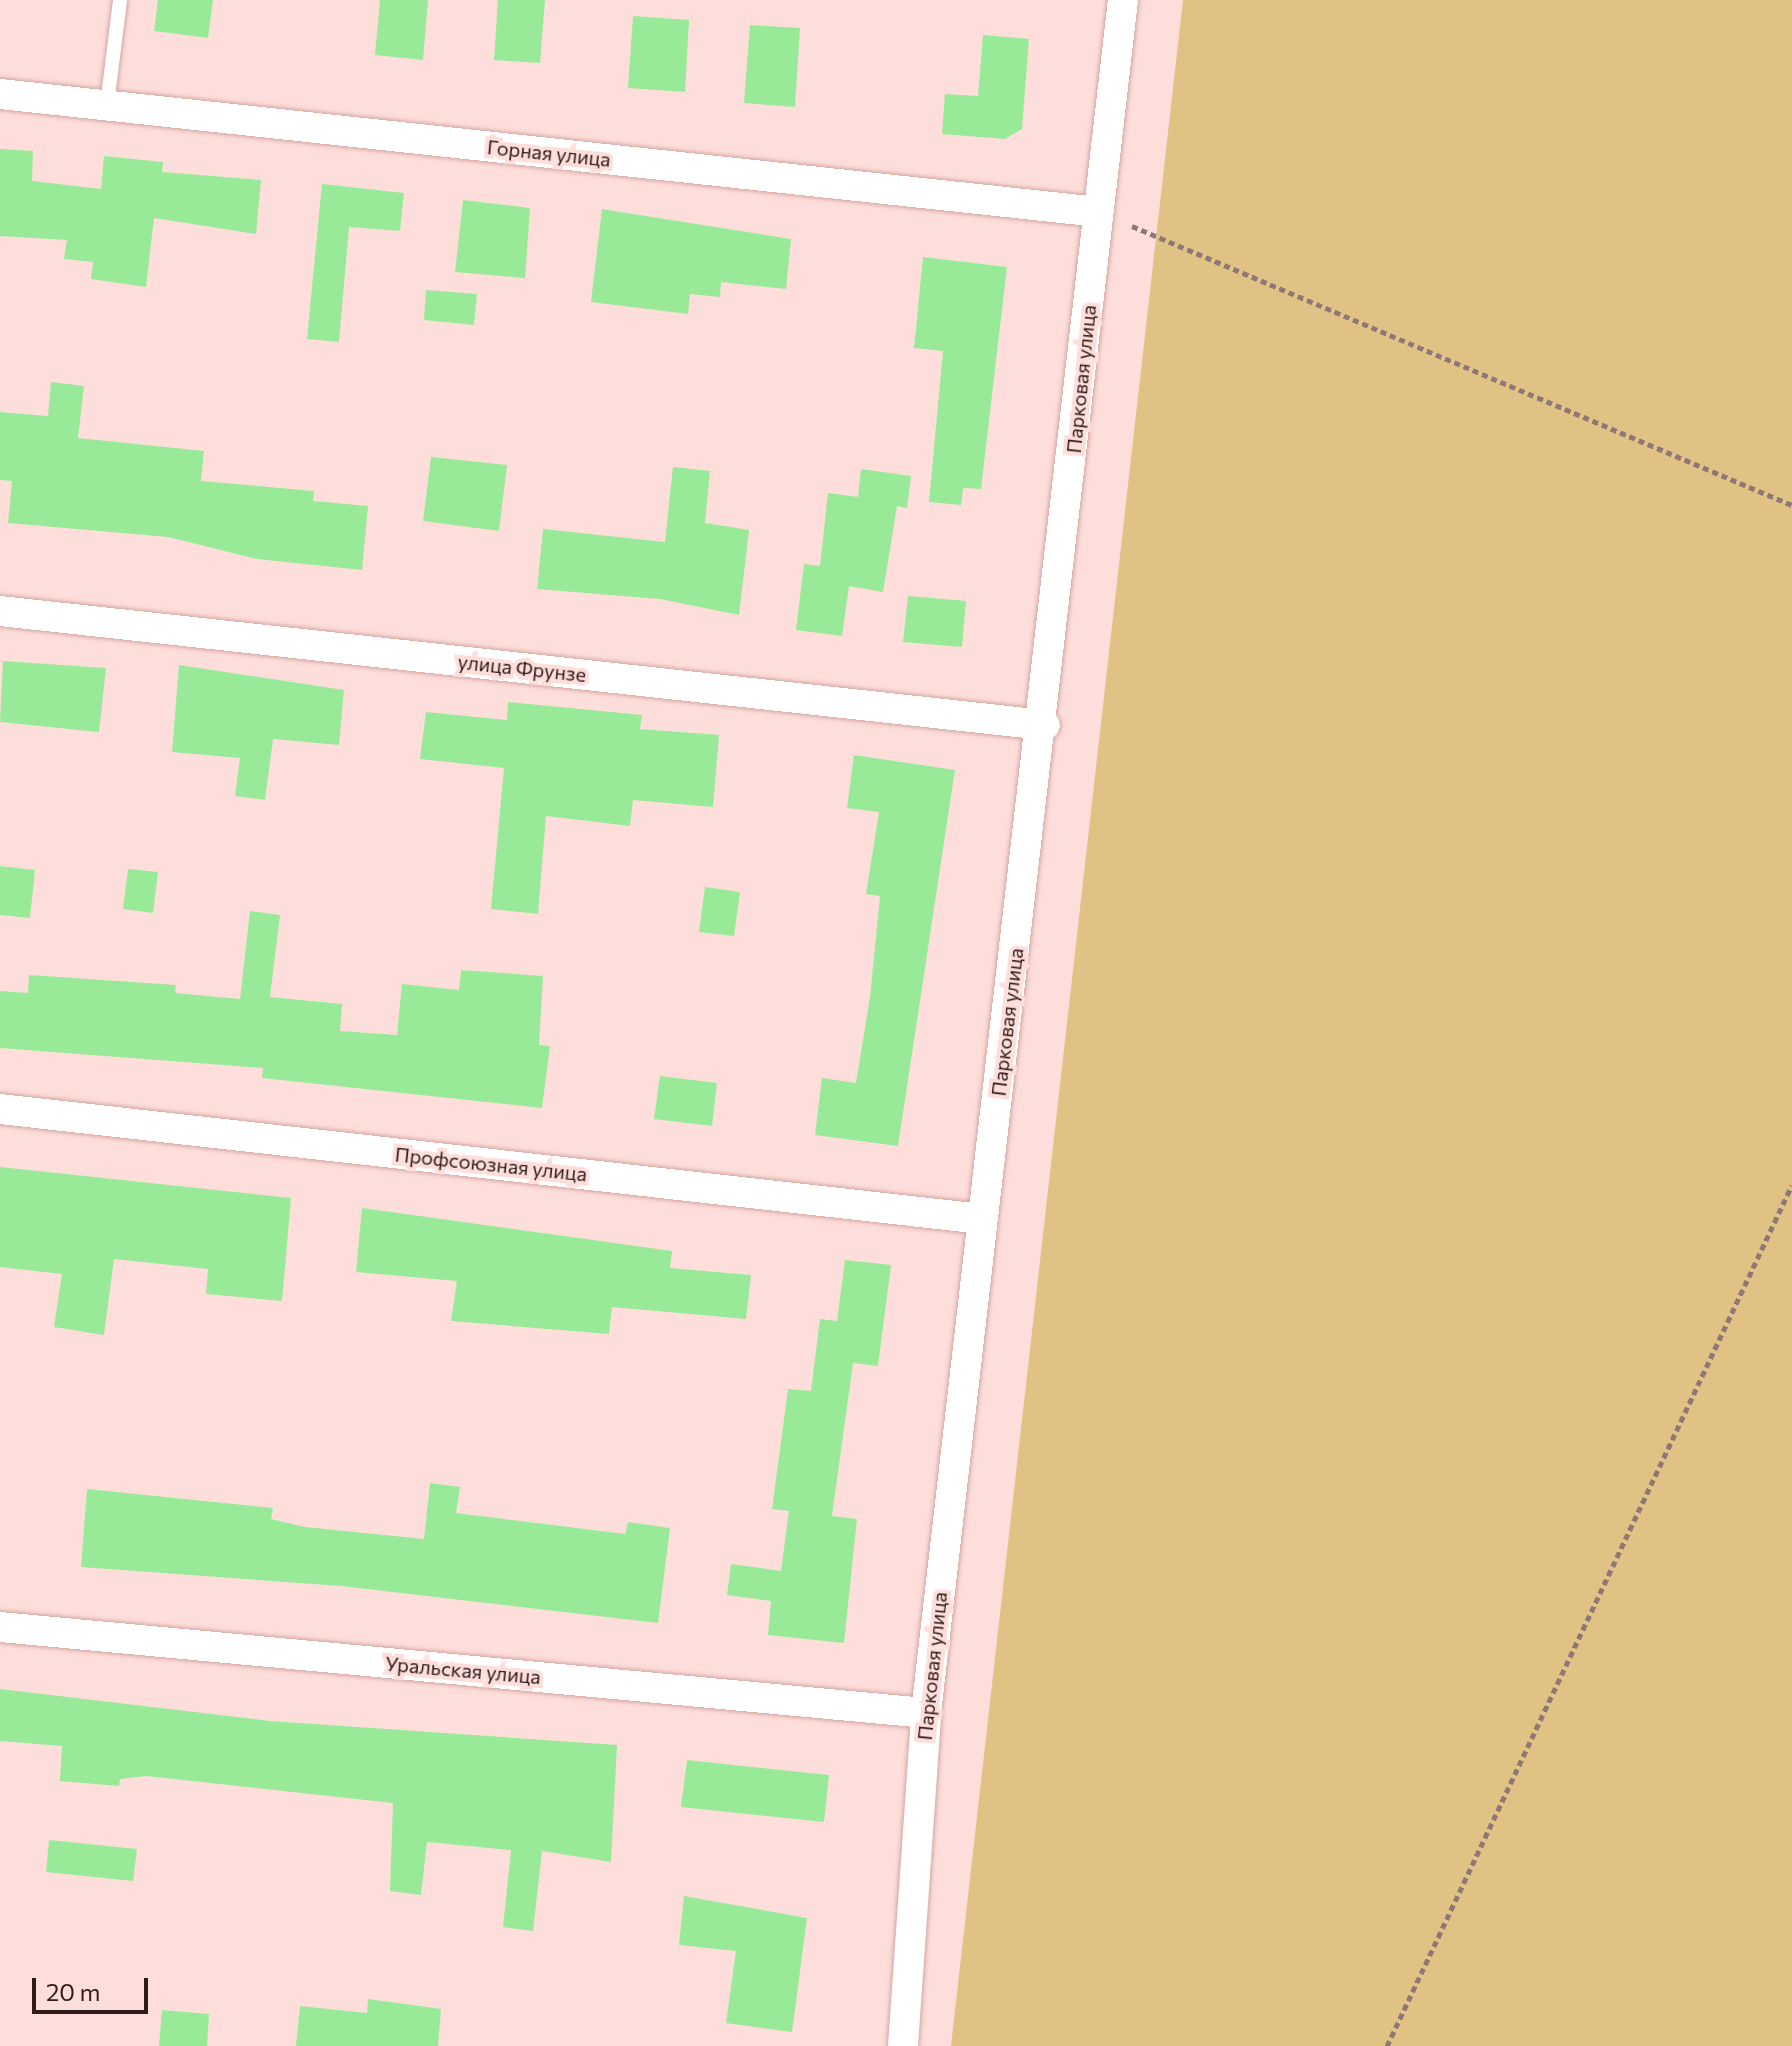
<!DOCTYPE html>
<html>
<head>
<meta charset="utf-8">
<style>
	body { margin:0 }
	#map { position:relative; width:1792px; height:2046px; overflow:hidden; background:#fddedb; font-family:Commissioner,sans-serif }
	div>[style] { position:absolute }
	.green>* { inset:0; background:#e1c285 }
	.building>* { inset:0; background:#99ea98 }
	.path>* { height:5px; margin-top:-2.5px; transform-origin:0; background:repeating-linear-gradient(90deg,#8f7775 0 6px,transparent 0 10px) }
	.roads { filter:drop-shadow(0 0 2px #d6a5a1) drop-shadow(0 0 2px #d6a5a1) }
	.service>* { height:14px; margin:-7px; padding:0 7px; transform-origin:7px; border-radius:7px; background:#fff }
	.minor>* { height:30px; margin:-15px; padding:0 15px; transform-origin:15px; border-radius:15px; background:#fff }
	span { translate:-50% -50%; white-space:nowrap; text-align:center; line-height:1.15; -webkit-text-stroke:8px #fddedb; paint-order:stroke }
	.street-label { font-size:20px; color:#2f1c1b }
	.scale { position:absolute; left:32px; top:1978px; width:116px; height:36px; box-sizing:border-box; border:4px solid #2f1c1b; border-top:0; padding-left:10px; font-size:24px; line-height:28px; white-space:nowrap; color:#2f1c1b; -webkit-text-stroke:6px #fddedb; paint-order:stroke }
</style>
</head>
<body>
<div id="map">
	<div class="green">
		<div style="clip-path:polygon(1183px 0,1792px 0,1792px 2046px,951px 2046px)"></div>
	</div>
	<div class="building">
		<div style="clip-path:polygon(158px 0,213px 0,208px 38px,154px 31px)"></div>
		<div style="clip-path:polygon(380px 0,428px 0,423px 60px,375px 55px)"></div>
		<div style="clip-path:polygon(498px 0,545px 0,540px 63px,494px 60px)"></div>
		<div style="clip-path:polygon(633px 16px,689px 20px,685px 92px,628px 88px)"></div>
		<div style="clip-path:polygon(750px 25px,800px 28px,795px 107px,744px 103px)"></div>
		<div style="clip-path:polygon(983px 35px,1029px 39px,1022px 129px,1005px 139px,942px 134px,945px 94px,978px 96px)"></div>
		<div style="clip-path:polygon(0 149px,33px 151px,32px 181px,101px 189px,104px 156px,163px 162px,162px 172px,261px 180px,256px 234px,154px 218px,146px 287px,91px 279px,93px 262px,64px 259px,67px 240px,0 236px)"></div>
		<div style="clip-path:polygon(322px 184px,404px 193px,400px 231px,349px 227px,339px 342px,307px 339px)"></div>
		<div style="clip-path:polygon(463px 200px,530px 208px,525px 278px,455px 272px)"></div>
		<div style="clip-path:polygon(602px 209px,791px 239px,786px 289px,721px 282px,720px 297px,690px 294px,688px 314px,591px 302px)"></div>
		<div style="clip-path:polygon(923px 257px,1007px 267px,981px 489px,963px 488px,961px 505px,929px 502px,943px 351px,914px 348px)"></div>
		<div style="clip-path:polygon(426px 290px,477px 294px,474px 325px,424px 320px)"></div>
		<div style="clip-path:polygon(51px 382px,84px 386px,78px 438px,204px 451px,201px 481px,314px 491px,313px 501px,368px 506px,362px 570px,257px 559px,168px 537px,8px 523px,12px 481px,0 480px,0 412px,48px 416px)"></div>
		<div style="clip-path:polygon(431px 457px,507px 465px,499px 531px,423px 521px)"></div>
		<div style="clip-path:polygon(673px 467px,710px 471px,705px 523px,749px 530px,739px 615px,660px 599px,537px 589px,543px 529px,665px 542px)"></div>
		<div style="clip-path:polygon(861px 469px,911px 476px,907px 508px,897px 506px,883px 592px,849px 586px,842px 636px,796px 630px,804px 564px,820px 566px,828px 493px,858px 497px)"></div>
		<div style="clip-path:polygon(908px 596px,966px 601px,962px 647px,903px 642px)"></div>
		<div style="clip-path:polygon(3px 661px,106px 668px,99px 732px,0 722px)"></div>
		<div style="clip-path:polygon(179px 665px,344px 690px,339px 745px,273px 739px,265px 800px,235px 796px,240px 758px,172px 752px)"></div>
		<div style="clip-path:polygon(508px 702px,642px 715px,640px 729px,719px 735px,713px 807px,633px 800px,630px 826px,546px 816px,538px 914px,491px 909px,504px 768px,420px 759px,426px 712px,507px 720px)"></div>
		<div style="clip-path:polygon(854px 755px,955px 770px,898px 1146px,815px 1135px,822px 1078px,856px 1083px,870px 997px,880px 896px,866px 894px,879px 812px,847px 808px)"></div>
		<div style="clip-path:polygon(0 866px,35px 870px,30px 918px,0 915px)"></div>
		<div style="clip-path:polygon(128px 869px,158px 872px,153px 913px,123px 909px)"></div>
		<div style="clip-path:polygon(705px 887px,740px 892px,734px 936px,699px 932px)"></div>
		<div style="clip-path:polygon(250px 911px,280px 915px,270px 997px,342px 1004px,340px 1031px,397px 1035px,402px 984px,459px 990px,461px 970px,543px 976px,539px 1045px,550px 1046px,542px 1108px,262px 1078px,263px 1068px,0 1048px,0 991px,28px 993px,29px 975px,176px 985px,175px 993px,240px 999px)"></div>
		<div style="clip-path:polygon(660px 1076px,717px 1083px,712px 1126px,654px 1119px)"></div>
		<div style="clip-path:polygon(0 1167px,291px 1198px,282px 1301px,206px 1294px,208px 1269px,114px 1259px,104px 1335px,54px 1327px,62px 1274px,0 1267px)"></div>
		<div style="clip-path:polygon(362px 1208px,672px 1251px,670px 1268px,751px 1275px,746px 1319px,612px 1307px,609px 1334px,451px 1321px,457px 1281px,356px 1272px)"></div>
		<div style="clip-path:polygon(845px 1260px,891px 1265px,878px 1366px,853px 1363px,832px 1516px,857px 1519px,844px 1643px,768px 1635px,771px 1601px,727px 1595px,731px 1564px,781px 1571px,789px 1511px,772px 1509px,788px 1389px,811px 1391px,820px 1319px,837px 1321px)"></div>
		<div style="clip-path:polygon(430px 1483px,460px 1487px,456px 1513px,625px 1534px,628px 1522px,670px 1528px,658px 1623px,341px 1586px,81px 1567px,87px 1489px,273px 1508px,271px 1519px,305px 1527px,424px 1539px)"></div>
		<div style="clip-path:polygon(0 1689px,270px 1721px,617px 1745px,611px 1862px,542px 1851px,533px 1931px,503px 1927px,511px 1850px,427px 1842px,421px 1895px,390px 1891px,393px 1803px,146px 1776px,120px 1779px,119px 1786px,60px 1781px,62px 1746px,0 1741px)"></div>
		<div style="clip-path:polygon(687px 1760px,829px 1775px,824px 1822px,681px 1807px)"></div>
		<div style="clip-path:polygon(49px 1840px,137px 1849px,133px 1881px,46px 1872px)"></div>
		<div style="clip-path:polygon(684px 1896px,807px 1918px,792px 2032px,726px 2023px,736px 1951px,679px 1945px)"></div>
		<div style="clip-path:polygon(368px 1999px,441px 2009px,438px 2046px,296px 2046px,300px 2006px,367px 2013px)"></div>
		<div style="clip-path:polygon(162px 2010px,209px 2014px,207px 2046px,159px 2046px)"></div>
	</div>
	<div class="path">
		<div style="left:1132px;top:226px;width:717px;rotate:22.92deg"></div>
		<div style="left:1387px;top:2046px;width:951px;rotate:-64.81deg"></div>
	</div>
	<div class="roads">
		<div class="service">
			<div style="left:107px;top:105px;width:106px;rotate:-82.9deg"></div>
		</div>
		<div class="minor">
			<div style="left:0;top:94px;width:1104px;rotate:6.13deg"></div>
			<div style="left:0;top:611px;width:1051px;rotate:6.23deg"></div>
			<div style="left:0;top:1109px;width:988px;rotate:6.39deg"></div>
			<div style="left:0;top:1627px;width:930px;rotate:5.31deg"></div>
			<div style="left:903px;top:2046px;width:334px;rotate:-86deg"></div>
			<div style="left:926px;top:1713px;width:1724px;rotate:-83.44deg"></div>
		</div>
	</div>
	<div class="street-label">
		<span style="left:549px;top:153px;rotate:6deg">Горная улица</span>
		<span style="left:1081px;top:379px;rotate:-84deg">Парковая улица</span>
		<span style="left:522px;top:668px;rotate:6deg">улица Фрунзе</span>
		<span style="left:1007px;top:1022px;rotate:-83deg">Парковая улица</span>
		<span style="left:491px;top:1164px;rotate:6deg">Профсоюзная улица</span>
		<span style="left:932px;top:1666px;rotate:-84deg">Парковая улица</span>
		<span style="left:463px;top:1670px;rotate:5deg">Уральская улица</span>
	</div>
	<div class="scale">20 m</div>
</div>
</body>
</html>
